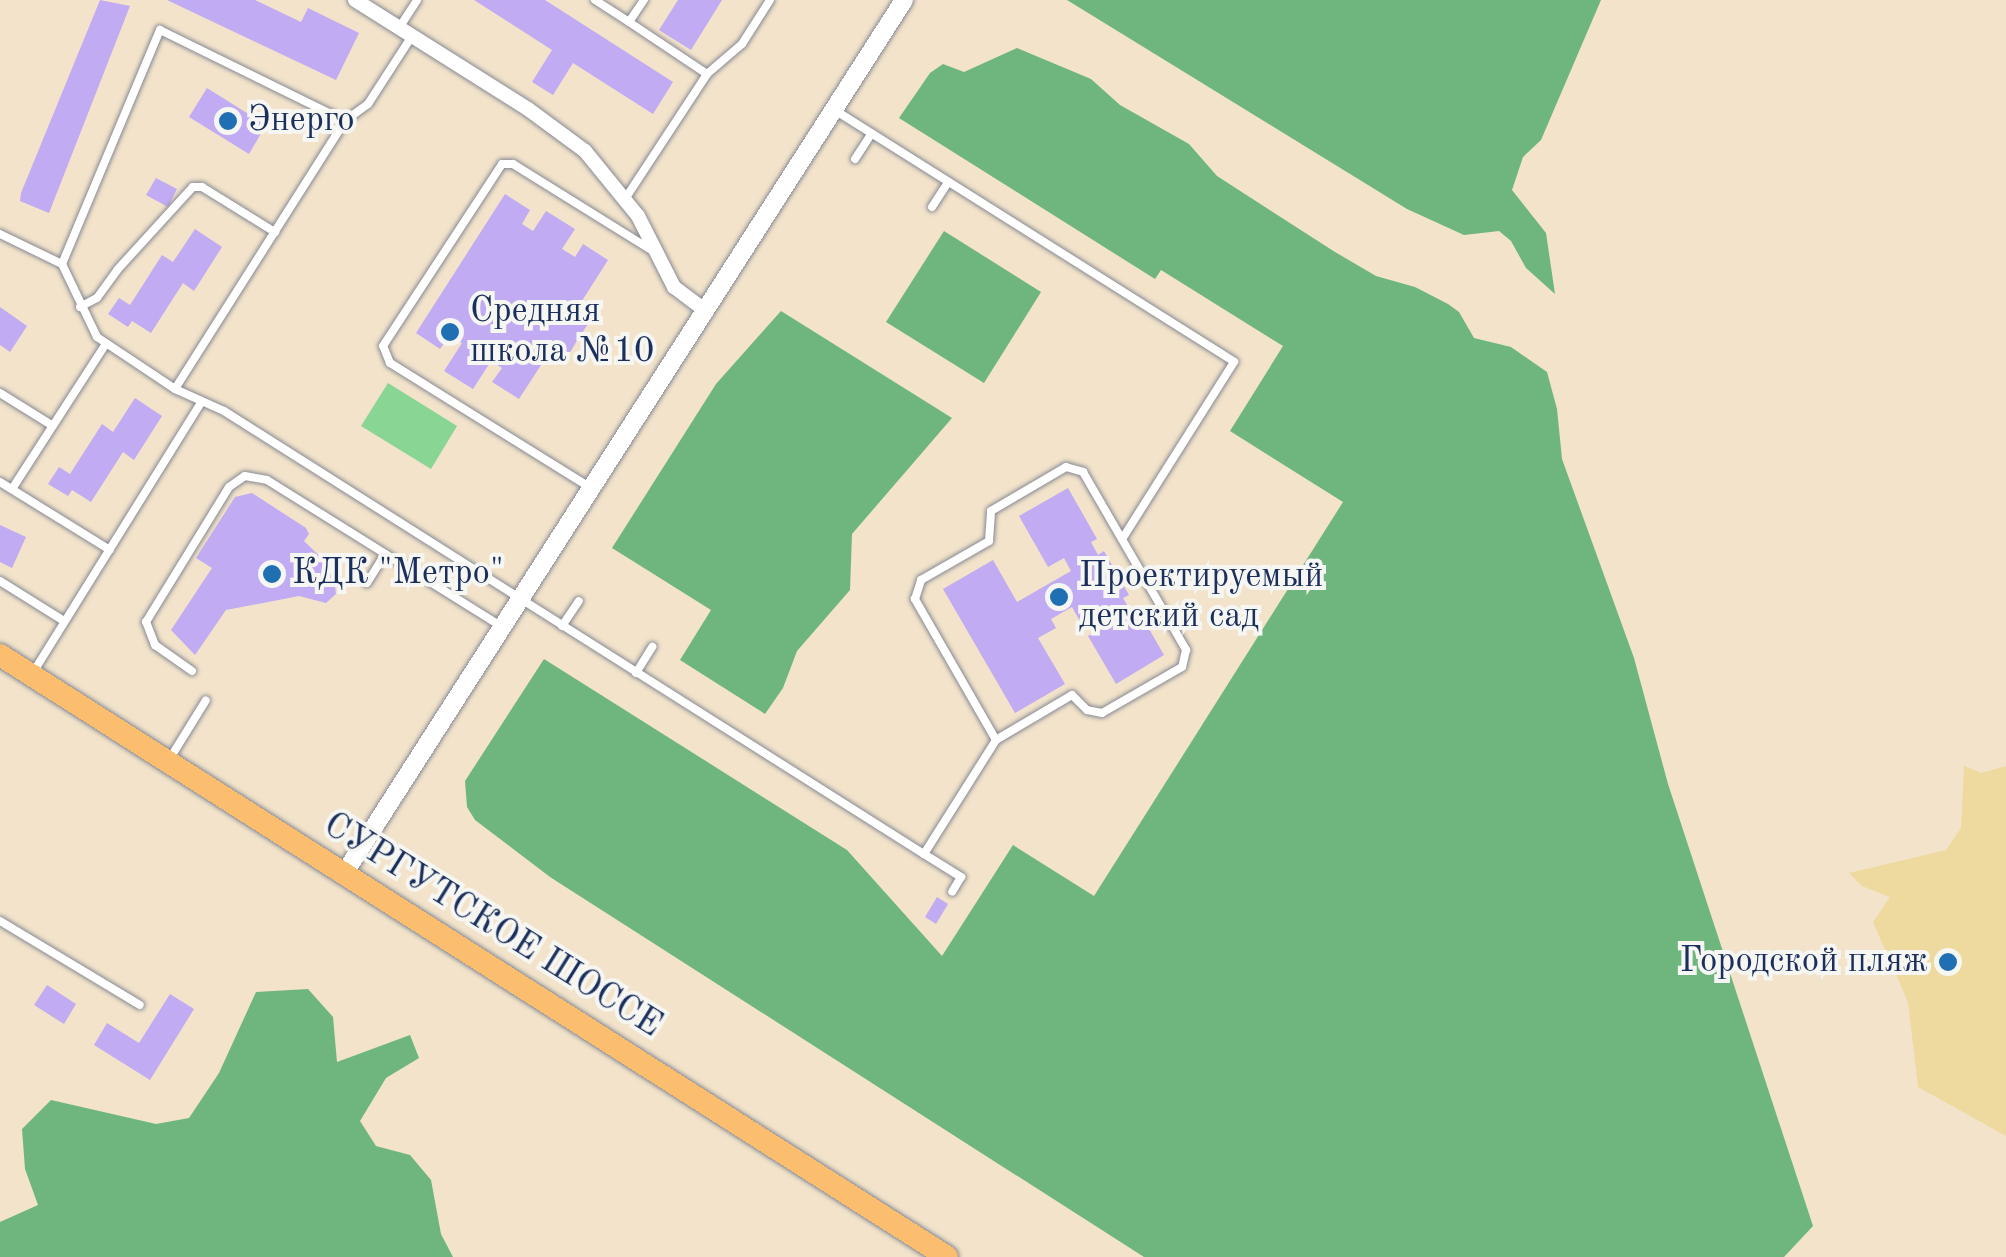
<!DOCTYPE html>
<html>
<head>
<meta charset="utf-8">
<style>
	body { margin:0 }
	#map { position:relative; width:2006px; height:1257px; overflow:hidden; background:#f2e3ca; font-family:"Old Standard TT",serif }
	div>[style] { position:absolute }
	.green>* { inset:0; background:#88d594 }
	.forest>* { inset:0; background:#6eb67e }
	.sand>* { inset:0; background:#eeda9e }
	.building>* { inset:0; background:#c1abf2 }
	.roads { filter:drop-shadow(0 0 2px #868994) drop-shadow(0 0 2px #868994) }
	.service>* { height:8px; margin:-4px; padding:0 4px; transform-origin:4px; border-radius:4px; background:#fff }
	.minor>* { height:14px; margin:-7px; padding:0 7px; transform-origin:7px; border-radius:7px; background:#fff }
	.tertiary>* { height:18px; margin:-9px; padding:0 9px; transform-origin:9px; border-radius:9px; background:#fff }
	.primary>* { height:22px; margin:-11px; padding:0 11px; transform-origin:11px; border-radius:11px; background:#fbbe6e }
	.dots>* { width:28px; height:28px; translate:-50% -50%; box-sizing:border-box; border:5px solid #f6f6f2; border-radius:50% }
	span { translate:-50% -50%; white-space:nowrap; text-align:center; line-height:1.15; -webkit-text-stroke:8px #f6f6f2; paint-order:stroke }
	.poi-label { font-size:35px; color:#1b2f5e }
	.left { translate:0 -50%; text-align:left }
	.right { translate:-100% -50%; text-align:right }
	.street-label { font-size:35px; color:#1b2f5e }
</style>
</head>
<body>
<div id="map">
	<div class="green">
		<div style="clip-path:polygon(388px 383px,457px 426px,431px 469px,361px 426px)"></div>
	</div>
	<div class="forest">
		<div style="clip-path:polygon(1067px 0,1601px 0,1541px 140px,1523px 157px,1512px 190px,1546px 233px,1555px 294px,1526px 268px,1511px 241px,1499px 231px,1464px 235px,1407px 209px)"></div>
		<div style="clip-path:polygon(1017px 48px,1091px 79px,1120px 105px,1189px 144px,1217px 176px,1335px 252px,1376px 276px,1415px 287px,1448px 304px,1459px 312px,1474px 338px,1511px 347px,1547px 372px,1557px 409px,1562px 459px,1634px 658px,1668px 784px,1813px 1226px,1784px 1257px,1144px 1257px,550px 877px,475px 820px,467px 807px,465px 781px,544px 659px,847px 850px,942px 956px,1013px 845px,1094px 896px,1343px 502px,1230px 431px,1283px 346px,1161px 270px,1155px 279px,899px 118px,930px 73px,943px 64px,964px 72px)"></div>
		<div style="clip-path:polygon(944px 231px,1041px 292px,984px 383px,886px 322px)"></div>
		<div style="clip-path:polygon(781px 311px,952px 418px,852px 534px,850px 590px,797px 651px,783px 688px,765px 714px,680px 660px,711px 610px,612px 548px,716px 384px)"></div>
		<div style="clip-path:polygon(308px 989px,333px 1017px,337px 1062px,410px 1035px,419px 1058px,386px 1078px,360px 1121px,376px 1146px,410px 1155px,431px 1180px,441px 1234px,453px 1257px,0 1257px,0 1222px,38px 1205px,25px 1169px,22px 1129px,51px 1100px,156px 1124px,189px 1118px,219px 1073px,256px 992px)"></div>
	</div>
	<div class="sand">
		<div style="clip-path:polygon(1964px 766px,1981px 773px,2006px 766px,2006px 1136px,1918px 1087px,1908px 1002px,1873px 922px,1890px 897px,1862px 886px,1849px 873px,1946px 850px,1961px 828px)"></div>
	</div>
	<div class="building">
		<div style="clip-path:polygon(100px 0,130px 6px,49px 213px,20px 201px,21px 193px)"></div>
		<div style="clip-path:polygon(167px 0,255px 0,301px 22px,308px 8px,359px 33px,336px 80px)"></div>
		<div style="clip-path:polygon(474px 0,545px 0,673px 82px,653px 114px,573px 63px,553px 95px,532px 82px,552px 50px)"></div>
		<div style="clip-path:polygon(678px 0,722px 0,691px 50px,659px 30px)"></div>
		<div style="clip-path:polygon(207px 88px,266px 125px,249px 154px,189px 117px)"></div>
		<div style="clip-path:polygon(156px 178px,177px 189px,168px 207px,146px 195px)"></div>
		<div style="clip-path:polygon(505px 194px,530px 210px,522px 224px,533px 231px,546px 211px,575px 229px,562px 249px,575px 257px,583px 244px,608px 260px,573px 315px,588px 324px,578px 339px,569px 354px,554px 345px,519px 399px,492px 382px,502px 368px,491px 361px,473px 389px,444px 371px,462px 343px,450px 335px,440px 349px,416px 333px)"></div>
		<div style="clip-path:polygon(195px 229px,222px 247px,194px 291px,183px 283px,151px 333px,132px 321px,128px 327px,108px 314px,119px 298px,130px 305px,162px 255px,173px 262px)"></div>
		<div style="clip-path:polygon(0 307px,27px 326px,10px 352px,0 345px)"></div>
		<div style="clip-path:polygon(135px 398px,162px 416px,134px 460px,123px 452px,91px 502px,72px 490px,68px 496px,48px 484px,59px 467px,70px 474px,102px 424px,113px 432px)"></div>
		<div style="clip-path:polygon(1068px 488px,1097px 539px,1091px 542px,1098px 555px,1104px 551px,1129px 595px,1123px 598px,1131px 612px,1137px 608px,1164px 655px,1116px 684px,1088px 636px,1104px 628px,1096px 614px,1081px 623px,1072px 607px,1051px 619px,1056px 628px,1038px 638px,1065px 684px,1015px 713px,943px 589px,993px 560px,1017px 602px,1071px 571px,1064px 558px,1048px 567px,1019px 516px)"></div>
		<div style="clip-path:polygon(252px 493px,306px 528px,309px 534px,304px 541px,333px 569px,336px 594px,326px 603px,299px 596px,226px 610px,195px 655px,171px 630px,212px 568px,196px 558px,235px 497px)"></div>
		<div style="clip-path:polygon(0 525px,26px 537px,12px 568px,0 562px)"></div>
		<div style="clip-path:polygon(937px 897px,948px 904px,936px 924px,925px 917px)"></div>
		<div style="clip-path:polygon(47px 985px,76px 1004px,64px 1024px,34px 1005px)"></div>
		<div style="clip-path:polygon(170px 994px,194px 1009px,150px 1080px,94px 1045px,107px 1023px,139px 1043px)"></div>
	</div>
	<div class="roads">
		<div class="service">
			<div style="left:595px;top:0;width:40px;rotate:32.9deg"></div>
			<div style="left:629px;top:22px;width:27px;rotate:-56deg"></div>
			<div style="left:629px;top:22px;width:94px;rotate:33.7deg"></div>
			<div style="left:399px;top:28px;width:33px;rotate:-57deg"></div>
			<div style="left:412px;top:36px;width:81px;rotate:122.9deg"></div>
			<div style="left:368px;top:104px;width:29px;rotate:144deg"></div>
			<div style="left:345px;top:121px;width:317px;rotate:122.4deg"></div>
			<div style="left:175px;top:389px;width:54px;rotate:24.2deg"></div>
			<div style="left:224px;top:411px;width:828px;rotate:32.33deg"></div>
			<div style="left:924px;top:854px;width:135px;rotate:-57.7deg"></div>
			<div style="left:833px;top:109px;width:474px;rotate:32.2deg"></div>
			<div style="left:1234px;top:362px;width:209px;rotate:122.3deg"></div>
			<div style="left:855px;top:159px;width:30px;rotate:-57deg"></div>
			<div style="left:625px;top:199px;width:149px;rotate:-56.7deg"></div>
			<div style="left:707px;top:74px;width:46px;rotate:-40.6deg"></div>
			<div style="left:742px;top:44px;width:52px;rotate:-57.5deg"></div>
			<div style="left:932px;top:207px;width:30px;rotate:-57deg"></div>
			<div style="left:0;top:234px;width:69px;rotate:25.8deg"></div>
			<div style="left:62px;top:264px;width:81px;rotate:64.4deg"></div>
			<div style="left:97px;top:337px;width:94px;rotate:33.7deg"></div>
			<div style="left:62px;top:264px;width:254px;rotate:-67.3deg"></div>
			<div style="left:160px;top:30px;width:206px;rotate:26.2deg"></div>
			<div style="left:80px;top:307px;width:19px;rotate:-28deg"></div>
			<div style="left:97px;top:298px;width:36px;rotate:-54deg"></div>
			<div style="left:118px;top:269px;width:111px;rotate:-47.6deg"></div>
			<div style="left:193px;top:187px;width:9px"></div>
			<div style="left:202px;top:187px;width:86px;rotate:31.7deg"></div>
			<div style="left:0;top:393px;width:62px;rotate:31.9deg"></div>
			<div style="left:1066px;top:467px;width:18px;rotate:16deg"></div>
			<div style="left:1083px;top:472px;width:206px;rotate:59.9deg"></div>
			<div style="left:1186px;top:650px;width:17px;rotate:103deg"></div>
			<div style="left:1182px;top:667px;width:92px;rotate:150.1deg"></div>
			<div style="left:1102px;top:713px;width:15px;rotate:-169deg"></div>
			<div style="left:1087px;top:710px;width:21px;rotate:-135deg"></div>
			<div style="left:1072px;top:695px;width:88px;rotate:149.4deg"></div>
			<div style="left:996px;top:740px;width:163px;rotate:-119.9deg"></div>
			<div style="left:915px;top:599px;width:20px;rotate:-72deg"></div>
			<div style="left:921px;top:580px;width:78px;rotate:-29.8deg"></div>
			<div style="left:989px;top:541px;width:30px;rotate:-86deg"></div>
			<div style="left:991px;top:511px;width:87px;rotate:-30.4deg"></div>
			<div style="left:0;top:482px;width:129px;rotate:31.7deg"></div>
			<div style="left:591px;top:488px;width:237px;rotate:-148.1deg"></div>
			<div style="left:390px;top:363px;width:18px;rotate:-112deg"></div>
			<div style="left:383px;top:346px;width:217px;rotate:-56.8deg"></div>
			<div style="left:502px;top:164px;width:11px"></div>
			<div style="left:513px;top:164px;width:165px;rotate:31.9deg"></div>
			<div style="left:12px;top:489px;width:171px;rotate:-57.1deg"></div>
			<div style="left:0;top:581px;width:75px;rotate:32deg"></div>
			<div style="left:367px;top:583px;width:34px;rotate:-58deg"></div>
			<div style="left:562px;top:626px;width:30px;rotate:-56deg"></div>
			<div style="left:34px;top:671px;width:314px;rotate:-58.1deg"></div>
			<div style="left:192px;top:671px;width:45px;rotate:-144.9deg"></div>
			<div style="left:155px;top:645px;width:25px;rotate:-111deg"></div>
			<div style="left:146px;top:622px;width:158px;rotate:-58.4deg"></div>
			<div style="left:229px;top:487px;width:19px;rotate:-35deg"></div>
			<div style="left:245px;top:476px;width:22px;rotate:10deg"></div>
			<div style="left:267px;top:480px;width:277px;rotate:32deg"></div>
			<div style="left:636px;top:673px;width:31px;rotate:-58deg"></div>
			<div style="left:169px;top:760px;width:70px;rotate:-58.3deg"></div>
			<div style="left:924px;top:854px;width:44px;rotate:31.9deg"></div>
			<div style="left:961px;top:877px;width:17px;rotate:121deg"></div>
			<div style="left:0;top:921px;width:163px;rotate:31deg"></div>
		</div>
		<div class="minor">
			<div style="left:355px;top:0;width:204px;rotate:32.2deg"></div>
			<div style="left:528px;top:109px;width:71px;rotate:36.4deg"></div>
			<div style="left:585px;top:151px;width:84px;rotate:50.8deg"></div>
			<div style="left:638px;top:216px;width:80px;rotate:63.1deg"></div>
			<div style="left:674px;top:287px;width:38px;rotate:37deg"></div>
		</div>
		<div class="tertiary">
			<div style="left:344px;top:874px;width:1038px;rotate:-57.35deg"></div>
		</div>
		<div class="primary">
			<div style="left:0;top:655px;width:1122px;rotate:32.44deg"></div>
		</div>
	</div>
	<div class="dots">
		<div style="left:228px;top:121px;background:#1f6fb2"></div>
		<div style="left:450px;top:332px;background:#1f6fb2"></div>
		<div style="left:272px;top:574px;background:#1f6fb2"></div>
		<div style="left:1059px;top:597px;background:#1f6fb2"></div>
		<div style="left:1948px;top:962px;background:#1f6fb2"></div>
	</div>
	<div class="poi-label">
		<span class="left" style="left:248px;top:121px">Энерго</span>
		<span class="left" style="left:470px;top:332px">Средняя<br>школа №10</span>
		<span class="left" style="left:292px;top:574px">КДК "Метро"</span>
		<span class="left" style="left:1079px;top:597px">Проектируемый<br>детский сад</span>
		<span class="right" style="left:1928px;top:962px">Городской пляж</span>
	</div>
	<div class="street-label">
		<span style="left:492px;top:926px;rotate:32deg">СУРГУТСКОЕ ШОССЕ</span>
	</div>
</div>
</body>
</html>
